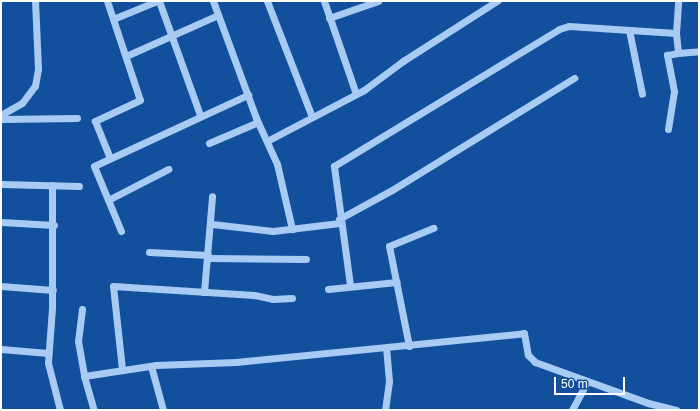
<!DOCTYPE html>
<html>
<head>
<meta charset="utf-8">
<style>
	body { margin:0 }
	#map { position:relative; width:700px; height:411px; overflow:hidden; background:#124f9d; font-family:Arial,sans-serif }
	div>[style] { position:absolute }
	.minor>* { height:7px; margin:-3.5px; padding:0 3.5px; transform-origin:3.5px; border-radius:3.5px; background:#a8cbf4 }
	span { translate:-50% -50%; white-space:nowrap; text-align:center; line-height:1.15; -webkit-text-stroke:3.5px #124f9d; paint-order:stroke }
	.frame { position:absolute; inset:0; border:2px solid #fff; pointer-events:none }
	.scale { position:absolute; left:554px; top:377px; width:71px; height:18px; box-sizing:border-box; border:2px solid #fff; border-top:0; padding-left:5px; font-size:12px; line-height:14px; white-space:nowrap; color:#fff; -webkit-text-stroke:3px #124f9d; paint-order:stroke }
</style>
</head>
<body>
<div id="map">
	<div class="minor">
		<div style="left:107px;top:1px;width:104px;rotate:71.6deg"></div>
		<div style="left:140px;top:100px;width:50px;rotate:155deg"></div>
		<div style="left:95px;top:121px;width:40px;rotate:68deg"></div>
		<div style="left:159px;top:1px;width:121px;rotate:70.2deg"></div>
		<div style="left:213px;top:1px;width:125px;rotate:69.8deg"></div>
		<div style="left:256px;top:118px;width:51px;rotate:65.5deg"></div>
		<div style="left:277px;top:164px;width:67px;rotate:77deg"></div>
		<div style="left:267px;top:1px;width:124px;rotate:68.8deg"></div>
		<div style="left:324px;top:1px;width:98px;rotate:71deg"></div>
		<div style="left:329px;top:18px;width:52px;rotate:-19.1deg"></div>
		<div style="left:113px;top:19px;width:48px;rotate:-22.2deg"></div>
		<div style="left:629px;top:30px;width:65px;rotate:78.5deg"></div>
		<div style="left:676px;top:33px;width:20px;rotate:84deg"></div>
		<div style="left:678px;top:53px;width:21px;rotate:-5deg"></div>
		<div style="left:126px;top:56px;width:101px;rotate:-24deg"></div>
		<div style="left:1px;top:115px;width:24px;rotate:-30deg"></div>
		<div style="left:22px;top:103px;width:21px;rotate:-53deg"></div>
		<div style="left:35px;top:86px;width:17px;rotate:-80deg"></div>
		<div style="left:38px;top:69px;width:68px;rotate:-92.5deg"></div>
		<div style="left:1px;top:119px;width:76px;rotate:-0.8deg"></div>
		<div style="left:668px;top:129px;width:38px;rotate:-81deg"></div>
		<div style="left:674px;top:91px;width:37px;rotate:-101deg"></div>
		<div style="left:667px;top:55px;width:11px;rotate:-10deg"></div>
		<div style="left:267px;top:141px;width:110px;rotate:-27.7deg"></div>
		<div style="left:364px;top:90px;width:49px;rotate:-36.6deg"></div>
		<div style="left:403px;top:61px;width:112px;rotate:-32.6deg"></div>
		<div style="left:209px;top:143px;width:53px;rotate:-23.2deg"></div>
		<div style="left:1px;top:184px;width:78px;rotate:1.5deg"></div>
		<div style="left:52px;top:185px;width:123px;rotate:90deg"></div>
		<div style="left:52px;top:308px;width:55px;rotate:94.2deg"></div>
		<div style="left:48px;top:363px;width:49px;rotate:75.7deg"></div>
		<div style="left:108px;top:200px;width:68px;rotate:-27.3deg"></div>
		<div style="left:339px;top:219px;width:60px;rotate:-28.7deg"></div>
		<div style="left:392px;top:190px;width:214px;rotate:-31.6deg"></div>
		<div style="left:1px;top:222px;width:53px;rotate:3.2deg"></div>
		<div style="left:212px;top:224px;width:61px;rotate:6.5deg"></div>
		<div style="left:273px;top:231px;width:67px;rotate:-6.8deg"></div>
		<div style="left:121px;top:231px;width:70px;rotate:-112.6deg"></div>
		<div style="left:94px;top:166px;width:170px;rotate:-24.8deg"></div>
		<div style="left:149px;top:252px;width:59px;rotate:2.9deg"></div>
		<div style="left:208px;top:258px;width:98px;rotate:0.6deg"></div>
		<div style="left:350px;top:285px;width:120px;rotate:-97.7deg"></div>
		<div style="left:334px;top:166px;width:263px;rotate:-31.3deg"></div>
		<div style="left:559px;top:29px;width:10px;rotate:-17deg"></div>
		<div style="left:569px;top:26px;width:107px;rotate:3.7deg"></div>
		<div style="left:676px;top:33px;width:32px;rotate:-86deg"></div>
		<div style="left:1px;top:286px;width:52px;rotate:4.4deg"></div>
		<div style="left:328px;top:289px;width:69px;rotate:-5.8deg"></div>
		<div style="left:204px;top:292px;width:96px;rotate:-85.2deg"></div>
		<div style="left:82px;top:309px;width:32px;rotate:97deg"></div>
		<div style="left:78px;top:341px;width:36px;rotate:80deg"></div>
		<div style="left:84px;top:376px;width:35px;rotate:74deg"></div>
		<div style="left:409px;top:346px;width:102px;rotate:-101.3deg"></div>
		<div style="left:389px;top:246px;width:48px;rotate:-22.2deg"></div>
		<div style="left:1px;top:349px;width:47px;rotate:4.9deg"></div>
		<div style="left:151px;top:366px;width:46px;rotate:74.7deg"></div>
		<div style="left:122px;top:369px;width:83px;rotate:-96.2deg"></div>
		<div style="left:113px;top:286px;width:141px;rotate:3.7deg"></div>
		<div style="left:254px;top:295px;width:19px;rotate:12deg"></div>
		<div style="left:273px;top:299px;width:19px;rotate:-3deg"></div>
		<div style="left:84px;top:376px;width:73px;rotate:-8.7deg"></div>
		<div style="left:156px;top:365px;width:80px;rotate:-2.1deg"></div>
		<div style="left:236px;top:362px;width:289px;rotate:-5.7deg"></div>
		<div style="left:524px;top:333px;width:22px;rotate:80deg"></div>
		<div style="left:528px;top:355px;width:10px;rotate:45deg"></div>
		<div style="left:535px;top:362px;width:120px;rotate:19.9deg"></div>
		<div style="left:648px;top:403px;width:29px;rotate:14deg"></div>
		<div style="left:385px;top:410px;width:29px;rotate:-82deg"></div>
		<div style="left:389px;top:381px;width:33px;rotate:-95deg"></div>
		<div style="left:572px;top:410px;width:32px;rotate:-62deg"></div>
	</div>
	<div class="frame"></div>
	<div class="scale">50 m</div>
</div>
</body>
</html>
